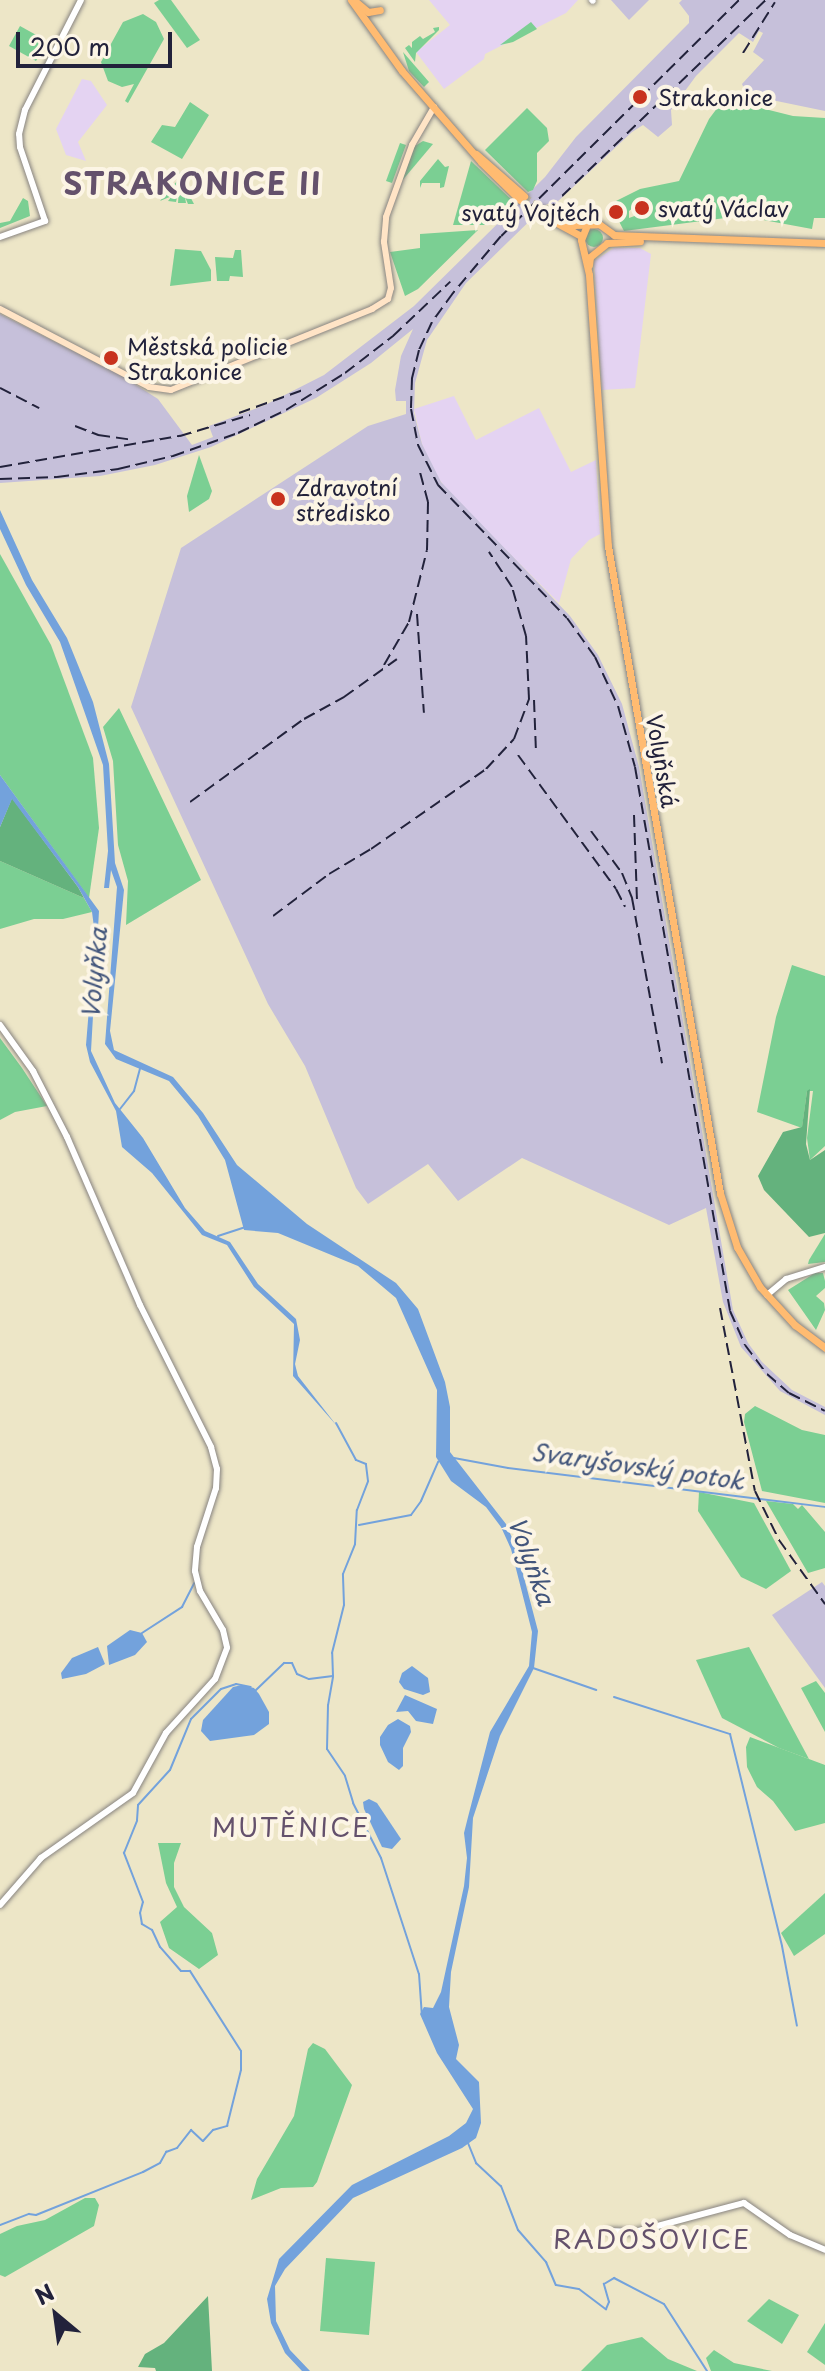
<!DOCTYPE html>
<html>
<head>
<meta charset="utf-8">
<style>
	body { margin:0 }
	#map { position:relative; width:825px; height:2371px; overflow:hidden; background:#ede6c7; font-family:"Playpen Sans",sans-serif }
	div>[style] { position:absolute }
	.built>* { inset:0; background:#e4d3f2 }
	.industrial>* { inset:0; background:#c6c0da }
	.green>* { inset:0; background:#7bcf93 }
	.round { border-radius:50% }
	.forest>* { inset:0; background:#64b27d }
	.water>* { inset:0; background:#73a2dc }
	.stream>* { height:2px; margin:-1px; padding:0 1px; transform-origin:1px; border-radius:1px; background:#73a2dc }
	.primary-tunnel>* { height:7px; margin-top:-3.5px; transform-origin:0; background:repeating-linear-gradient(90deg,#c4bfab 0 7px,transparent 0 10.5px) }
	.roads { filter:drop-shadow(0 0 2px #888481) drop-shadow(0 0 2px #888481) }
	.tertiary>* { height:6px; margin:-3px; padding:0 3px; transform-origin:3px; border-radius:3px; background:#fff }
	.secondary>* { height:6px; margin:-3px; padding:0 3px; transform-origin:3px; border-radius:3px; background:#ffe4c6 }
	.primary>* { height:7px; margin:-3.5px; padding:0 3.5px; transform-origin:3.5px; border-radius:3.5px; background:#ffbb71 }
	.rail>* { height:2px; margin-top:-1px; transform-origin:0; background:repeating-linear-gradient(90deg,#22223b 0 12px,transparent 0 18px) }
	.dots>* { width:22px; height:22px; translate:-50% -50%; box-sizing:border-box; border:4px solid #fcf5e5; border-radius:50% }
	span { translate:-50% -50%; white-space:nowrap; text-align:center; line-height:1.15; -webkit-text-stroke:8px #fcf5e5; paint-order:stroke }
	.poi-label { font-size:22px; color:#22223b }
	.left { translate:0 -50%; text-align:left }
	.right { translate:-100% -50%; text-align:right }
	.street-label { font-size:22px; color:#22223b }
	.water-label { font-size:24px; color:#42557b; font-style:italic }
	.quarter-label { font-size:26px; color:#64516c; letter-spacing:2px }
	.district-label { font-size:30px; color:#64516c; font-weight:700; letter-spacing:2px }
	.north { position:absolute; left:16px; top:2275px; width:80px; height:80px; -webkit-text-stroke:6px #fcf5e5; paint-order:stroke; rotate:331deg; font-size:22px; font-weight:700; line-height:32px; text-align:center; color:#22223b }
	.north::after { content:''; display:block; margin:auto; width:28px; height:36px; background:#22223b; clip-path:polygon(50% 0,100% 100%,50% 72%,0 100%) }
	.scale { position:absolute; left:16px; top:32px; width:156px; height:36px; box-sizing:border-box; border:4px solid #22223b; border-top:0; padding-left:10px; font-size:24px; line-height:28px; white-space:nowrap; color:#22223b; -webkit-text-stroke:6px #fcf5e5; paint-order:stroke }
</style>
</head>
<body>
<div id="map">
	<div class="built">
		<div style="clip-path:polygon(429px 0,578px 0,566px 13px,485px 54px,484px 59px,444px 89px,416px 52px,450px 25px)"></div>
		<div style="clip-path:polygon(82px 79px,91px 81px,107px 105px,78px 142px,86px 161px,66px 155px,56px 129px)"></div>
		<div style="clip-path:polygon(614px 248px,640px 248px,651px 254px,635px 388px,602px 390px,594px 261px)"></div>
		<div style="clip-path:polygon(454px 396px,476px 440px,539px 408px,571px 472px,596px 460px,600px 534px,589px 540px,571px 559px,559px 603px,451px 495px,433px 471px,422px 444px,414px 409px)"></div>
	</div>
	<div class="industrial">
		<div style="clip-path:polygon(611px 0,649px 0,629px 20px)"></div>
		<div style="clip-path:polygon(682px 0,825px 0,825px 111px,747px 95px,742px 84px,764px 60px,753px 52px,763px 33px,759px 31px,753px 42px,739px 33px,696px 76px,671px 110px,672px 125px,658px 137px,643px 125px,632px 132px,555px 204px,547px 204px,466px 283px,427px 340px,415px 383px,414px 413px,422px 444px,441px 482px,570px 616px,598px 655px,622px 704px,639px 767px,733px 1310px,748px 1343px,762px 1362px,792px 1390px,825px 1407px,825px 1415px,780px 1391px,741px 1347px,723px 1302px,706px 1208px,669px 1225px,522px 1158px,458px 1201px,428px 1164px,368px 1204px,356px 1188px,305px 1066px,268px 1004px,131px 707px,181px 548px,368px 426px,406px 414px,406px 401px,396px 401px,395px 390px,401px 356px,413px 329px,371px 363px,316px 398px,211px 447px,155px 465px,100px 476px,0 483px,0 314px,122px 376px,158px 399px,192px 445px,213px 437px,209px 426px,265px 405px,324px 375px,414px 306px,545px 177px,576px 137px,689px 23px,689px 16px,679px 3px)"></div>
		<div style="clip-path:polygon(822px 1582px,825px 1586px,825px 1688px,772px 1615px)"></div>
	</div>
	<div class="green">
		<div style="clip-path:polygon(159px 0,171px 0,200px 40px,187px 48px,154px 3px)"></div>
		<div style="clip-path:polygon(143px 14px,156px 22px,164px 39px,128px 103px,125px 101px,134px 84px,122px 87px,108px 81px,101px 62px,123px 22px)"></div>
		<div style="clip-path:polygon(531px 22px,537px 29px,513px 42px,500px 45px)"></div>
		<div style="clip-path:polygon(20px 26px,47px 41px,36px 61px,9px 46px)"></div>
		<div style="clip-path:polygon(439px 27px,439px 30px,416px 53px,415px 62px,405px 48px,409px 45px,412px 48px,412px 42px,420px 36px,423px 39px,435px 32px,433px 28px)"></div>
		<div style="clip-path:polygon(403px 52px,429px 82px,424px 87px,409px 71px)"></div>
		<div style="clip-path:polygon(evenodd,724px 99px,793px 116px,825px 118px,825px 218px,814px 218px,812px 229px,741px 216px,624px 231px,610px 204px,640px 189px,679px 181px,709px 119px,724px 99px,646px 198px,652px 203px,651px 210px,629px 218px,629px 211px,646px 198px)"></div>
		<div style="clip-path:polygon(190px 102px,209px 115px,182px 159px,151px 142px,162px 125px,175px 127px)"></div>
		<div style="clip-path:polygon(527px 108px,547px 128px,549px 141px,537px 153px,537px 181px,533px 190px,528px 192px,485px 150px)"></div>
		<div style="clip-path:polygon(423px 141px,433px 144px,401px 182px,415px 146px)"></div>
		<div style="clip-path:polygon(400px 143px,406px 145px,392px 183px,386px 181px)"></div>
		<div style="clip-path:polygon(438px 159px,445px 167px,449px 166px,444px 187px,440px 188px,440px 183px,422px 183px,420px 188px,420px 181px)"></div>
		<div style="clip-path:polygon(471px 161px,516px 204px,514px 209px,486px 225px,453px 225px)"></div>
		<div style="clip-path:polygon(184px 172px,183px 183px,194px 204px,188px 204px,185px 197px,186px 203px,178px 203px,179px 189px,176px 202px,168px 201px,172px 196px,160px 201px,177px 181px,178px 173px)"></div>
		<div style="clip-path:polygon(23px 198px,28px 201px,30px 216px,0 228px,0 223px,10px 221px)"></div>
		<div class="round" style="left:585px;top:229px;width:18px;height:18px"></div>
		<div style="clip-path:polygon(478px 230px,418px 289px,405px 296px,390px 252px,420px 248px,420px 234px)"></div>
		<div style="clip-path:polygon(175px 249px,201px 251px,211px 270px,211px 281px,170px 286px)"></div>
		<div style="clip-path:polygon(235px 250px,241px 250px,243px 277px,230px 276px,229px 281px,217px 281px,215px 257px,233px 258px)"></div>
		<div style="clip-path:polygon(199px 455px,212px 491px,209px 499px,189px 512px,187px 496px)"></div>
		<div style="clip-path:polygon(0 554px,51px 645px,93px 758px,99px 828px,89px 898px,0 775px)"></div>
		<div style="clip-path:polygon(119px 708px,201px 880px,126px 925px,128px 881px,118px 845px,113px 761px,103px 727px)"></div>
		<div style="clip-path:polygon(0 861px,84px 898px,92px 912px,63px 919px,34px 919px,0 929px)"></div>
		<div style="clip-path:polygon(792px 965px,825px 976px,825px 1146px,810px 1160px,807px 1138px,813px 1091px,807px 1091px,802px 1128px,757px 1112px,776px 1017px)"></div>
		<div style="clip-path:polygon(0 1038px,22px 1068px,47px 1106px,15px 1112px,0 1120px)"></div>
		<div style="clip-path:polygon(825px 1234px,825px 1262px,808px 1264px,809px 1260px)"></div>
		<div style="clip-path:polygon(815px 1273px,823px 1273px,825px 1281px,825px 1288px,816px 1296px,824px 1303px,825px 1310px,816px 1330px,788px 1290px)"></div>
		<div style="clip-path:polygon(755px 1406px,802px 1430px,825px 1435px,825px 1503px,762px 1491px,744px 1422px,745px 1414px)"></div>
		<div style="clip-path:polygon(699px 1492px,754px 1503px,791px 1571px,766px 1589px,741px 1577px,698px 1511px)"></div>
		<div style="clip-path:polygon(766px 1501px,793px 1504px,798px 1509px,802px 1505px,825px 1532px,825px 1568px,808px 1573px)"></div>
		<div style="clip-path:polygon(749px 1647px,809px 1759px,779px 1748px,722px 1718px,696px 1660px)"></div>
		<div style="clip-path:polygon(816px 1681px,825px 1693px,825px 1732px,801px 1688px)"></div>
		<div style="clip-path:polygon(750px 1737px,825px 1765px,825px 1823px,795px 1831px,773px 1801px,757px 1787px,747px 1767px,746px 1747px)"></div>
		<div style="clip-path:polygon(158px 1843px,181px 1843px,174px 1863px,174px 1887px,184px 1907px,212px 1933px,218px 1955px,199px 1969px,169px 1948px,160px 1922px,177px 1907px,166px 1883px)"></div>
		<div style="clip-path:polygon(825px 1893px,825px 1934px,794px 1956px,781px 1933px)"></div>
		<div style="clip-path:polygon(313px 2043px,325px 2049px,352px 2085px,317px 2182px,313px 2187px,281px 2188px,251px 2200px,257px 2179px,294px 2116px,308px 2049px)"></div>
		<div style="clip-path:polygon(85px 2198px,95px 2198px,99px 2205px,94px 2226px,5px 2277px,0 2275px,0 2234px,17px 2226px,45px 2220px)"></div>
		<div style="clip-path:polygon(326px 2258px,375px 2262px,369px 2335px,320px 2331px)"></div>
		<div style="clip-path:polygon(769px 2299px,799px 2315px,782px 2344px,747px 2321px)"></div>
		<div style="clip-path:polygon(825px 2323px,825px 2365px,807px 2352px)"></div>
		<div style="clip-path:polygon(642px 2337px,668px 2359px,697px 2371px,581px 2371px,607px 2345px)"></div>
		<div style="clip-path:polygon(714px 2350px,734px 2363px,772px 2371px,711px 2371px,706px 2358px)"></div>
	</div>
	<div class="forest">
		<div style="clip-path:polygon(12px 798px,78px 887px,84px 898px,0 861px,0 827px)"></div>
		<div style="clip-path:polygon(810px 1089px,806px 1144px,810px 1160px,825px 1150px,825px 1233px,809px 1237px,764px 1190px,758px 1176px,783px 1132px,802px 1127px,807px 1091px)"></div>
		<div style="clip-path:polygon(208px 2296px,212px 2371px,156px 2371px,155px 2368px,138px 2367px,145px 2354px,164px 2343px)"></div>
	</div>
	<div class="water">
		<div style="clip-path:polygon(0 510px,32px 580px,67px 638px,93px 702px,109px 764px,115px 863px,124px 890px,110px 1031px,114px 1050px,173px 1077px,203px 1113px,237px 1165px,307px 1224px,396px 1283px,418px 1309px,445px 1382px,450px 1407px,450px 1452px,506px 1524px,516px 1547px,538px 1631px,534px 1668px,500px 1736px,473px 1818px,469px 1887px,451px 1972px,449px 2007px,459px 2045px,456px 2059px,479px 2082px,481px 2123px,476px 2138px,462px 2148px,353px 2198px,285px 2269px,275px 2286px,276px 2321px,290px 2350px,310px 2371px,302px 2371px,285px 2353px,271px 2323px,267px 2299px,279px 2259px,352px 2185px,449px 2136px,466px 2123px,473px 2109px,437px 2053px,420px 2014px,424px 2007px,433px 2008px,441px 1992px,464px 1886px,467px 1858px,464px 1833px,468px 1817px,490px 1732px,529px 1666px,532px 1632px,511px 1549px,501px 1527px,486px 1507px,451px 1481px,436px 1457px,437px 1390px,396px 1298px,358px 1266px,278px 1233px,244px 1230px,225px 1160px,198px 1116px,169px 1081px,116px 1059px,105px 1044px,117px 887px,111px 870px,109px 888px,104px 888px,108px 851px,103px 765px,60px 642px,26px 585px,0 529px)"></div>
		<div style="clip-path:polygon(0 775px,99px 911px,91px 1051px,115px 1103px,143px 1138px,185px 1208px,205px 1231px,230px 1242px,258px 1284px,296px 1319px,300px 1340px,295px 1364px,298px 1376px,337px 1426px,293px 1376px,294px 1324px,254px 1287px,227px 1245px,202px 1235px,152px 1173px,122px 1147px,116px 1111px,90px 1062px,86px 1045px,95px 935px,92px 912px,78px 887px,12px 799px,0 827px)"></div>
		<div style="clip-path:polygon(130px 1630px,142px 1633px,147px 1642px,135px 1655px,109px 1665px,107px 1646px)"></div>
		<div style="clip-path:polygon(98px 1647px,105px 1664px,86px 1674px,62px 1679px,61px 1673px,72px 1658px)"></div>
		<div style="clip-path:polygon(412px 1666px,428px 1678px,430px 1692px,423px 1695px,404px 1689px,399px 1682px,402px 1673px)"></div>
		<div style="clip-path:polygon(242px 1685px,254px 1688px,259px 1694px,269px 1712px,269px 1724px,254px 1735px,210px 1741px,201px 1731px,203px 1720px,233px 1687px)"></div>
		<div style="clip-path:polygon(405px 1695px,437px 1709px,433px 1724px,416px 1721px,408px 1711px,396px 1712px)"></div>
		<div style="clip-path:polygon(398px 1719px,410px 1726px,411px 1732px,403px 1748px,403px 1766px,399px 1770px,388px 1762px,380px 1745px,380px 1737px,388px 1725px)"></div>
		<div style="clip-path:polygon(369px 1799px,377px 1803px,401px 1839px,392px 1849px,382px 1847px,364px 1809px,363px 1802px)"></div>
	</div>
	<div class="stream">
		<div style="left:120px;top:1109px;width:23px;rotate:-52deg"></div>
		<div style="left:134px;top:1091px;width:23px;rotate:-75deg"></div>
		<div style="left:218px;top:1236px;width:29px;rotate:-18deg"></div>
		<div style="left:454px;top:1458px;width:55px;rotate:10.5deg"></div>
		<div style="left:508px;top:1468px;width:319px;rotate:7deg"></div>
		<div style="left:359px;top:1525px;width:53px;rotate:-10.9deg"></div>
		<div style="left:411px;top:1515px;width:17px;rotate:-54deg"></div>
		<div style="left:421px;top:1501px;width:43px;rotate:-66.4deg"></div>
		<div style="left:142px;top:1633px;width:48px;rotate:-33deg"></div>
		<div style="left:182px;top:1607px;width:27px;rotate:-63deg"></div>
		<div style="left:533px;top:1668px;width:67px;rotate:19.2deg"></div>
		<div style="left:333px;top:1677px;width:28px;rotate:100deg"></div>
		<div style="left:328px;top:1705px;width:44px;rotate:91.3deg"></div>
		<div style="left:327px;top:1749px;width:32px;rotate:56deg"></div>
		<div style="left:345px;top:1776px;width:28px;rotate:73deg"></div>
		<div style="left:353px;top:1803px;width:62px;rotate:63deg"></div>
		<div style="left:381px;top:1858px;width:122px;rotate:71.9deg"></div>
		<div style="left:419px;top:1974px;width:39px;rotate:86deg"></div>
		<div style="left:256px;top:1690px;width:39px;rotate:-44deg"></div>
		<div style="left:284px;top:1663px;width:8px"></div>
		<div style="left:292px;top:1663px;width:12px;rotate:66deg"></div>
		<div style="left:297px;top:1674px;width:13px;rotate:23deg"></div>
		<div style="left:309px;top:1679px;width:24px;rotate:-7deg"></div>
		<div style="left:333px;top:1676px;width:23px;rotate:-92deg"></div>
		<div style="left:332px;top:1653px;width:49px;rotate:-76deg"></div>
		<div style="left:344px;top:1605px;width:31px;rotate:-92deg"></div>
		<div style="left:343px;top:1574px;width:32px;rotate:-68deg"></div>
		<div style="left:355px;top:1544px;width:34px;rotate:-87deg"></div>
		<div style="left:357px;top:1510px;width:31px;rotate:-69deg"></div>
		<div style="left:368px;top:1481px;width:17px;rotate:-97deg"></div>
		<div style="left:366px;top:1464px;width:11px;rotate:-158deg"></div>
		<div style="left:356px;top:1460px;width:42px;rotate:-118.4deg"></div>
		<div style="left:614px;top:1697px;width:122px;rotate:17.7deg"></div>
		<div style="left:730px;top:1734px;width:218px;rotate:76.2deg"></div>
		<div style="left:782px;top:1946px;width:81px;rotate:79.4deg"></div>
		<div style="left:468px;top:2143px;width:22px;rotate:68deg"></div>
		<div style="left:476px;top:2163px;width:34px;rotate:43deg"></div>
		<div style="left:501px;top:2186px;width:47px;rotate:68.9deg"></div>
		<div style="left:518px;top:2230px;width:43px;rotate:48.8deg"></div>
		<div style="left:546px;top:2262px;width:25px;rotate:67deg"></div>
		<div style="left:556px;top:2285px;width:23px;rotate:10deg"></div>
		<div style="left:579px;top:2289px;width:34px;rotate:37deg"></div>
		<div style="left:606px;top:2309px;width:8px;rotate:-67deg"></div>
		<div style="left:609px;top:2302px;width:19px;rotate:-106deg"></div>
		<div style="left:604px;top:2284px;width:12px;rotate:-31deg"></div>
		<div style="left:614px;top:2278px;width:56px;rotate:27.5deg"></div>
		<div style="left:664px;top:2304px;width:80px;rotate:57.3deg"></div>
		<div style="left:0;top:2225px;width:31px;rotate:-21deg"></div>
		<div style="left:29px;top:2214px;width:7px;rotate:8deg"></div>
		<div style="left:36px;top:2215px;width:115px;rotate:-21.9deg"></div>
		<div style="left:143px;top:2172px;width:19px;rotate:-28deg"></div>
		<div style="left:160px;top:2163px;width:13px;rotate:-61deg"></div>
		<div style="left:166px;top:2152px;width:12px;rotate:-20deg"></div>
		<div style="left:177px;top:2148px;width:23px;rotate:-52deg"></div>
		<div style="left:191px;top:2130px;width:16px;rotate:43deg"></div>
		<div style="left:203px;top:2141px;width:15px;rotate:-48deg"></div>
		<div style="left:213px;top:2130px;width:15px;rotate:-16deg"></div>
		<div style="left:227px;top:2126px;width:58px;rotate:-76deg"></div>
		<div style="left:241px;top:2070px;width:19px;rotate:-90deg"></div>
		<div style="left:241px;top:2051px;width:95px;rotate:-122.5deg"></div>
		<div style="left:190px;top:1971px;width:9px;rotate:180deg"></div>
		<div style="left:181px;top:1971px;width:32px;rotate:-131deg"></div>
		<div style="left:160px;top:1947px;width:19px;rotate:-115deg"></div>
		<div style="left:152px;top:1930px;width:12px;rotate:-149deg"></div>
		<div style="left:142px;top:1924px;width:11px;rotate:-100deg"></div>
		<div style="left:140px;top:1913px;width:11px;rotate:-75deg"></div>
		<div style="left:143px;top:1902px;width:53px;rotate:-111.2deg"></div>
		<div style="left:124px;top:1853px;width:35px;rotate:-68deg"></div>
		<div style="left:137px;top:1820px;width:15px;rotate:-86deg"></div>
		<div style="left:138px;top:1805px;width:47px;rotate:-47.6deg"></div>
		<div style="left:170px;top:1770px;width:55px;rotate:-67.6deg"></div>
		<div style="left:191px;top:1719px;width:42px;rotate:-45deg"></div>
		<div style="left:221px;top:1689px;width:16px;rotate:-18deg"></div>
		<div style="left:236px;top:1684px;width:15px;rotate:11deg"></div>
	</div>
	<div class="primary-tunnel">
		<div style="left:524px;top:196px;width:22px;rotate:36deg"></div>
		<div style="left:520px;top:200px;width:22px;rotate:36deg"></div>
	</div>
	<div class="roads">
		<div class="tertiary">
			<div style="left:592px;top:0;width:1px;rotate:45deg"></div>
			<div style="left:0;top:237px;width:48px;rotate:-19.6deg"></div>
			<div style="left:45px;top:221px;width:78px;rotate:-108.7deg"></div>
			<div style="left:20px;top:147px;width:13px;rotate:-94deg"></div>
			<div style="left:19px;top:134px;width:25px;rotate:-76deg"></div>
			<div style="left:25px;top:110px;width:123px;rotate:-63deg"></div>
			<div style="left:0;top:1025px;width:57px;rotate:54.3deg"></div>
			<div style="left:33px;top:1071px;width:74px;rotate:62.7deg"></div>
			<div style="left:67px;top:1137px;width:183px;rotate:66.5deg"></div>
			<div style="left:140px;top:1305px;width:159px;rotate:63.4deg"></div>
			<div style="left:211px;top:1447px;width:23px;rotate:75deg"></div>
			<div style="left:217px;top:1469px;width:19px;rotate:93deg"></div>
			<div style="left:216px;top:1488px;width:62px;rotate:107.9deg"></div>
			<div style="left:197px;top:1547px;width:24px;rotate:95deg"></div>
			<div style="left:195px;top:1571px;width:21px;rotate:76deg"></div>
			<div style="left:200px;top:1591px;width:45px;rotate:59.5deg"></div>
			<div style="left:223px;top:1630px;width:18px;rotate:77deg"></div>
			<div style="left:227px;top:1648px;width:33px;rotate:111deg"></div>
			<div style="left:215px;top:1679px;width:73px;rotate:132.2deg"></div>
			<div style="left:166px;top:1733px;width:68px;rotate:118.8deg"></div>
			<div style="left:133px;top:1793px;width:113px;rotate:144.8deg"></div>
			<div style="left:41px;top:1858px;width:62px;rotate:131.1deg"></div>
			<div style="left:767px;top:1295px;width:25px;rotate:-40deg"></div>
			<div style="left:786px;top:1279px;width:41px;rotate:-17.1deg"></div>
			<div style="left:609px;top:2231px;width:26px;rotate:2deg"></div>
			<div style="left:635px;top:2232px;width:113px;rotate:-14.9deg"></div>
			<div style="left:744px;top:2203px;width:56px;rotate:34.8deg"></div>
			<div style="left:790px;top:2235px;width:38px;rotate:23deg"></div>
		</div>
		<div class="secondary">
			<div style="left:0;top:309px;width:168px;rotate:27.6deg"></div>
			<div style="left:149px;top:387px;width:22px;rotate:8deg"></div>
			<div style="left:171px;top:390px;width:217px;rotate:-21.9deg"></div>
			<div style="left:372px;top:309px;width:19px;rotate:-32deg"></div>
			<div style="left:388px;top:299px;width:11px;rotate:-75deg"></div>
			<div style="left:391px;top:288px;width:47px;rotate:-98.7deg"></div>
			<div style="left:384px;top:242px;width:25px;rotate:-85deg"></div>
			<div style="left:386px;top:217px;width:77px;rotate:-70.1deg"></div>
			<div style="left:412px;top:145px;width:44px;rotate:-59.9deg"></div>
		</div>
		<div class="primary">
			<div style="left:351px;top:0;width:87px;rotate:54.3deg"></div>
			<div style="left:402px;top:71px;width:121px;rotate:49deg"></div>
			<div style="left:481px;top:162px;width:54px;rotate:44.3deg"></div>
			<div style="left:355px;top:1px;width:17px;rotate:40deg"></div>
			<div style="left:368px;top:12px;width:12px;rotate:-9deg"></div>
			<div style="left:476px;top:154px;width:64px;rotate:41.2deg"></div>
			<div style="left:542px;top:209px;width:36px;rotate:27deg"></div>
			<div style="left:574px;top:225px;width:25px;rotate:-2deg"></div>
			<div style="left:599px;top:224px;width:19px;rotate:36deg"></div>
			<div style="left:614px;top:235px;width:211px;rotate:2.2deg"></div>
			<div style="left:538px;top:213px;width:49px;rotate:28.1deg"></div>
			<div style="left:587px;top:225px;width:16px;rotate:112deg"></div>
			<div style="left:581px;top:240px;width:36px;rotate:77deg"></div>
			<div style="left:589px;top:275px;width:272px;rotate:86deg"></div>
			<div style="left:608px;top:546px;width:657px;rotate:80.18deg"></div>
			<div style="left:720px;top:1193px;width:57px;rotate:72.5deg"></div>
			<div style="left:737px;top:1247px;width:46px;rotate:60.1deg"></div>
			<div style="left:760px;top:1287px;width:52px;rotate:47.4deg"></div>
			<div style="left:795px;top:1325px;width:38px;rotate:37deg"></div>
			<div style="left:589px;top:265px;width:8px;rotate:-83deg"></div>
			<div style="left:590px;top:257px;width:22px;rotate:-39deg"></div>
			<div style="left:607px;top:243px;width:33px;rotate:-3deg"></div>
		</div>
	</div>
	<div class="rail">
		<div style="left:739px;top:0;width:335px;rotate:135.2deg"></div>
		<div style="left:501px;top:236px;width:75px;rotate:130.1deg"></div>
		<div style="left:453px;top:293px;width:36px;rotate:126deg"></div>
		<div style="left:432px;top:322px;width:31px;rotate:115deg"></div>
		<div style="left:419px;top:350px;width:29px;rotate:104deg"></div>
		<div style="left:412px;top:378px;width:31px;rotate:92deg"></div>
		<div style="left:411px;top:409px;width:37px;rotate:79deg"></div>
		<div style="left:418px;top:445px;width:45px;rotate:63.4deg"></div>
		<div style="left:438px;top:485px;width:185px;rotate:45.9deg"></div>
		<div style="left:567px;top:618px;width:48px;rotate:54.3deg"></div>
		<div style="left:595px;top:657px;width:54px;rotate:64.9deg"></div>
		<div style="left:618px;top:706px;width:63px;rotate:74.4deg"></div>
		<div style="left:635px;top:767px;width:552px;rotate:80.09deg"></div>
		<div style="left:730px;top:1311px;width:37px;rotate:66deg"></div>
		<div style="left:745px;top:1345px;width:36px;rotate:53deg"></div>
		<div style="left:767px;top:1374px;width:29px;rotate:41deg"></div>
		<div style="left:789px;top:1393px;width:40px;rotate:26.6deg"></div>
		<div style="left:743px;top:53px;width:60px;rotate:-57.9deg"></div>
		<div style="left:562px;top:196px;width:283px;rotate:-43.9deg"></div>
		<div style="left:0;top:388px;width:44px;rotate:27.1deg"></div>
		<div style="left:239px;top:413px;width:68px;rotate:-19.8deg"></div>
		<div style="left:75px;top:426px;width:25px;rotate:21deg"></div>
		<div style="left:98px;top:435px;width:35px;rotate:8deg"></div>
		<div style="left:0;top:467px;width:183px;rotate:-9.8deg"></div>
		<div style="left:180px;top:436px;width:73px;rotate:-16.7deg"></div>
		<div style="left:0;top:479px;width:57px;rotate:-2deg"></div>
		<div style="left:57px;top:477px;width:62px;rotate:-7.5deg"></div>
		<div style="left:118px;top:469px;width:57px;rotate:-13.3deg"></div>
		<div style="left:173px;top:456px;width:69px;rotate:-19.5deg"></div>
		<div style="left:238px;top:433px;width:53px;rotate:-25.6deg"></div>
		<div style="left:286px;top:410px;width:70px;rotate:-32.1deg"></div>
		<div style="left:345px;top:373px;width:61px;rotate:-37.6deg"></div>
		<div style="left:393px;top:336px;width:79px;rotate:-43.5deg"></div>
		<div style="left:417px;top:614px;width:99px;rotate:86deg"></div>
		<div style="left:384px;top:665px;width:50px;rotate:-59.8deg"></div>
		<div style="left:409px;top:622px;width:74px;rotate:-76deg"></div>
		<div style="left:427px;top:550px;width:48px;rotate:-88.8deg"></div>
		<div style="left:428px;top:502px;width:35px;rotate:-105deg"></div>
		<div style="left:534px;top:700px;width:52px;rotate:87.8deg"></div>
		<div style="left:518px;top:755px;width:166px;rotate:53.8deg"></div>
		<div style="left:616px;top:889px;width:20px;rotate:63deg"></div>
		<div style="left:190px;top:802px;width:141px;rotate:-36.1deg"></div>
		<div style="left:304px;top:719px;width:46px;rotate:-28.8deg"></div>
		<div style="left:344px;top:697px;width:65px;rotate:-35.6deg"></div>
		<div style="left:634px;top:815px;width:84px;rotate:88deg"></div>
		<div style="left:591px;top:831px;width:52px;rotate:53.6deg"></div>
		<div style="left:622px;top:873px;width:27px;rotate:68deg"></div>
		<div style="left:632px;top:898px;width:168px;rotate:79.7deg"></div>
		<div style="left:273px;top:916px;width:70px;rotate:-36.9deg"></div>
		<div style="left:329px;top:874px;width:49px;rotate:-30.8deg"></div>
		<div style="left:371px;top:849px;width:140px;rotate:-34.8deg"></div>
		<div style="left:486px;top:769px;width:41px;rotate:-47deg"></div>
		<div style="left:514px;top:739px;width:43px;rotate:-69.4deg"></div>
		<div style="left:529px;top:699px;width:63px;rotate:-92.7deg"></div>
		<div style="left:526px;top:636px;width:51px;rotate:-105.9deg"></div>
		<div style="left:512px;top:587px;width:42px;rotate:-123.3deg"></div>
		<div style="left:720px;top:1308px;width:186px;rotate:79.2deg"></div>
		<div style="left:755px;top:1491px;width:55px;rotate:63.9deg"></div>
		<div style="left:779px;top:1540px;width:79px;rotate:54.3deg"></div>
	</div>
	<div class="dots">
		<div style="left:640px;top:97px;background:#c8321e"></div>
		<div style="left:642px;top:208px;background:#c8321e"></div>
		<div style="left:616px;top:212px;background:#c8321e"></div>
		<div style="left:111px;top:358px;background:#c8321e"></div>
		<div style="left:278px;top:499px;background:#c8321e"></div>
	</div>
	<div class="poi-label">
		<span class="left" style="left:658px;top:97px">Strakonice</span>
		<span class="left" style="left:658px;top:208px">svatý Václav</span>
		<span class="right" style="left:600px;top:212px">svatý Vojtěch</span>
		<span class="left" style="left:127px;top:358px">Městská policie<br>Strakonice</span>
		<span class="left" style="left:296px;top:499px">Zdravotní<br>středisko</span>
	</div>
	<div class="street-label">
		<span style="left:663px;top:761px;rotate:80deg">Volyňská</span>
	</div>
	<div class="water-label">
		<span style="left:94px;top:973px;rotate:-85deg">Volyňka</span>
		<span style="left:638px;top:1466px;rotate:8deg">Svaryšovský potok</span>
		<span style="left:532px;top:1561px;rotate:70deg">Volyňka</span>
	</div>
	<div class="quarter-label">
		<span style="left:291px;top:1827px">MUTĚNICE</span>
		<span style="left:652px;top:2239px">RADOŠOVICE</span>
	</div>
	<div class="district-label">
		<span style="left:193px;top:183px">STRAKONICE II</span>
	</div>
	<div class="north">N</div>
	<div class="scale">200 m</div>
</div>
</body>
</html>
